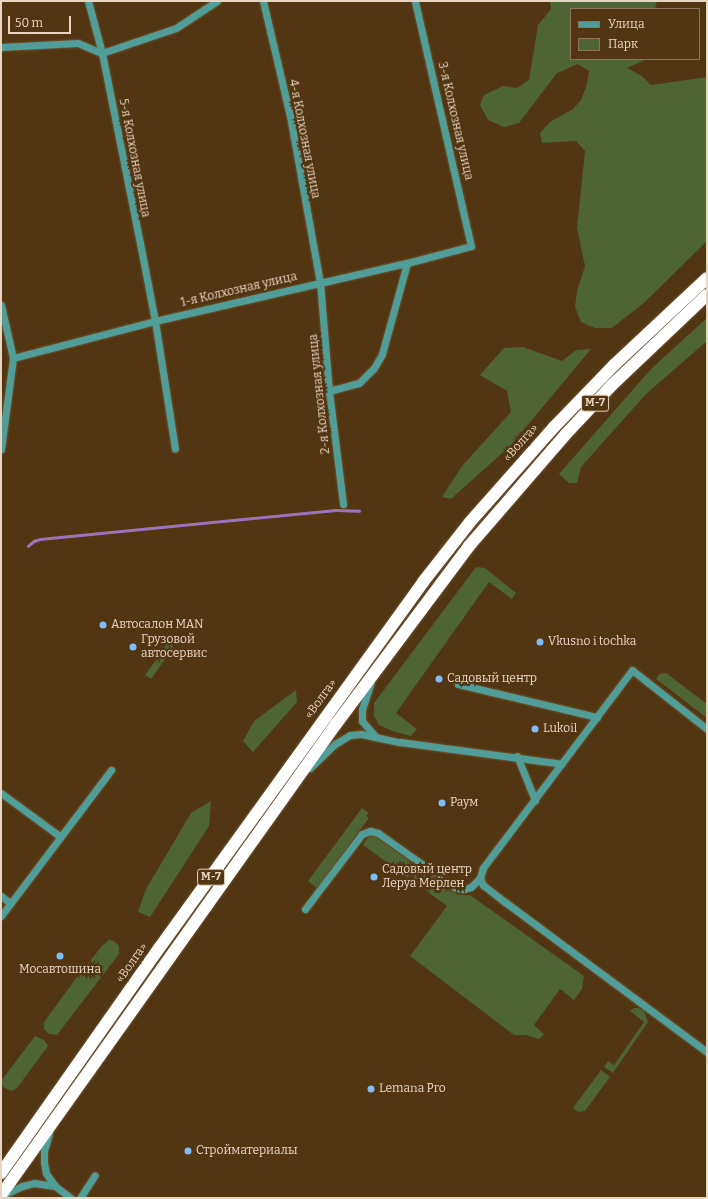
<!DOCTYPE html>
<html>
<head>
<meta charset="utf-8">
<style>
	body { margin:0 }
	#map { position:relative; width:708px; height:1199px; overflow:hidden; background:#523511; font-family:Bitter,serif }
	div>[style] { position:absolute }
	.green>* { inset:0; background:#4e6433 }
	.stream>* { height:2.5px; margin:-1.25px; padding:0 1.25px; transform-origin:1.25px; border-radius:1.25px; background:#9b75bb }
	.roads { filter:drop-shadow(0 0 1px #6d5231) drop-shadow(0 0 1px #6d5231) }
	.minor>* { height:7px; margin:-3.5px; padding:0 3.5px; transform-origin:3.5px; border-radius:3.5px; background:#519d97 }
	.highway>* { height:12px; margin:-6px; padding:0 6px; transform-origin:6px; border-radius:6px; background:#fefefe }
	.dots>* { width:11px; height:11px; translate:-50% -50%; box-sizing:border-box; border:2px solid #523511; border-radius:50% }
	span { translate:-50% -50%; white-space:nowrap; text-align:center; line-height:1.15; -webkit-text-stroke:4px #523511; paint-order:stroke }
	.shield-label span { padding:1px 3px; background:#523511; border:1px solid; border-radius:3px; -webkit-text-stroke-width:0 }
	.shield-label { font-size:11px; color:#e8d6c3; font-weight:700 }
	.street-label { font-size:12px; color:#e8d6c3 }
	.poi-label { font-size:12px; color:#e8d6c3 }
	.left { translate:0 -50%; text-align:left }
	.frame { position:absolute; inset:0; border:2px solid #e8d6c3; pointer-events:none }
	.legend { position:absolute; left:570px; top:8px; width:130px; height:52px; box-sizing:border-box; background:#523511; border:1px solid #8e7558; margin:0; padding:5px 7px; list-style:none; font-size:12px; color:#e8d6c3 }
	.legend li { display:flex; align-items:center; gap:8px; height:20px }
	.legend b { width:20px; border:1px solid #8e7558 }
	.scale { position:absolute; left:8px; top:16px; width:63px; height:18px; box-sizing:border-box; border:2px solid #e8d6c3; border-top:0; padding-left:5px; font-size:12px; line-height:14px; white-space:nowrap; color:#e8d6c3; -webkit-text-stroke:3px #523511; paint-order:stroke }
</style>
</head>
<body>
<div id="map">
	<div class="green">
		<div style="clip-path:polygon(550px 1px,657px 1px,655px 9px,571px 9px,571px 59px,647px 59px,627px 68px,642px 76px,651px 85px,707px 77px,707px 241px,645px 302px,612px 328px,595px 328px,581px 322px,575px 307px,577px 291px,585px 266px,577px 228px,585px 151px,576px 141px,542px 143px,540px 133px,550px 122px,573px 109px,581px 100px,587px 84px,589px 71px,578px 64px,557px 73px,519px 123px,504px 127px,488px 120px,480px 105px,484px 95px,503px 86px,517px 88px,529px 80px,538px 25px,551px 9px)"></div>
		<div style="clip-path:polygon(707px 318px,707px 341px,646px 394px,581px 467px,577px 483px,569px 483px,559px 474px,651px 369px)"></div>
		<div style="clip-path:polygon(523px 347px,562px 361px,576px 350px,591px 349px,511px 445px,451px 499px,442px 497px,462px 466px,511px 412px,507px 391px,480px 375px,504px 348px)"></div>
		<div style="clip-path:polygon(476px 567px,485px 568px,516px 593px,512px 599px,489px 582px,396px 713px,417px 729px,411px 736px,392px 731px,379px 725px,374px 716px,374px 703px)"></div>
		<div style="clip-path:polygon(174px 634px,180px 638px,151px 679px,145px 675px)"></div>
		<div style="clip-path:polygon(666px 673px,707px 704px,707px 718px,656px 679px,659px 674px)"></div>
		<div style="clip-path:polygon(296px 690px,297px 702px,253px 752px,243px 741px,254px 721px)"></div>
		<div style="clip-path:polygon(211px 801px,209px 826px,178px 874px,150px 917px,138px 912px,146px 889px,191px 813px)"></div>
		<div style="clip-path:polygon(362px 808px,369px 813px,366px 816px,369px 818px,317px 888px,308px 881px)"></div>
		<div style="clip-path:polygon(369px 836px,376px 837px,458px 895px,470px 895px,584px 976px,582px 989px,574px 1000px,560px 989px,534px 1025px,544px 1034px,539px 1039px,526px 1035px,514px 1035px,410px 956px,447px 906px,363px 845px)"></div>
		<div style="clip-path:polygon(109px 940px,114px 941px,119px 946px,119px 954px,57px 1035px,49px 1034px,44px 1029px,44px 1022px,77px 977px,102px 946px)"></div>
		<div style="clip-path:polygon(634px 1008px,639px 1008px,644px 1011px,648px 1022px,613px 1073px,604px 1067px,608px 1061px,614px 1065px,644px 1022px,630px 1011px)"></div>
		<div style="clip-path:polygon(35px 1036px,44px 1040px,48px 1046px,17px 1088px,11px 1091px,3px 1087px,1px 1081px)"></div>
		<div style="clip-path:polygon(601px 1070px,610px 1077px,585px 1111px,579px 1112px,577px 1111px,573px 1108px)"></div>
	</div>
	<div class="stream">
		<div style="left:28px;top:546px;width:8px;rotate:-40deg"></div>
		<div style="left:34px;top:541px;width:6px;rotate:-18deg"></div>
		<div style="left:40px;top:539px;width:297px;rotate:-5.6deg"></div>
		<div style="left:336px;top:510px;width:23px;rotate:2deg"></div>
	</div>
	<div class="roads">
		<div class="minor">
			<div style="left:88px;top:1px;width:54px;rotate:74.9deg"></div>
			<div style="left:102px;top:53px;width:194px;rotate:78.7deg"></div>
			<div style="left:140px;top:243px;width:79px;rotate:79.1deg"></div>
			<div style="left:155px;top:321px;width:129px;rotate:81.1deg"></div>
			<div style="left:263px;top:1px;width:118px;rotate:76.8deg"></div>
			<div style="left:290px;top:116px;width:169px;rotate:79.8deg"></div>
			<div style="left:320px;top:282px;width:109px;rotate:85.3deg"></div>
			<div style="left:329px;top:391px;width:114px;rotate:82.9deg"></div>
			<div style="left:1px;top:47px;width:77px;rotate:-3deg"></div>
			<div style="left:78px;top:43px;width:26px;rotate:23deg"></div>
			<div style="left:102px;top:53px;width:78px;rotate:-18.7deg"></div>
			<div style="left:176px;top:28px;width:49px;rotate:-33.4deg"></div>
			<div style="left:1px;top:305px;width:54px;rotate:77.2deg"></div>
			<div style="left:13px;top:358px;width:92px;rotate:97.5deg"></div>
			<div style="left:13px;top:358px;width:147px;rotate:-14.6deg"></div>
			<div style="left:155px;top:321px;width:259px;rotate:-13deg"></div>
			<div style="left:407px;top:263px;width:66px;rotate:-14.9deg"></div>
			<div style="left:471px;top:246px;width:251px;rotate:-102.9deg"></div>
			<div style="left:329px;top:391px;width:31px;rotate:-15deg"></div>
			<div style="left:359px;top:383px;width:21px;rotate:-45deg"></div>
			<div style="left:374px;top:368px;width:16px;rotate:-60deg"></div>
			<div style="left:382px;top:354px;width:94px;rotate:-74.6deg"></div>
			<div style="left:371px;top:682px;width:28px;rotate:108deg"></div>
			<div style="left:362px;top:709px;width:12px;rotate:90deg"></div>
			<div style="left:362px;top:721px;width:20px;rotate:49deg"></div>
			<div style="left:458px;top:684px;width:143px;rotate:13.4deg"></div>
			<div style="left:707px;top:729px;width:95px;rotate:-141.8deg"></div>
			<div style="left:632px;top:670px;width:248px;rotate:127deg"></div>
			<div style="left:483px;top:868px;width:10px;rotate:107deg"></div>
			<div style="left:480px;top:878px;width:8px;rotate:67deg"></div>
			<div style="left:483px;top:885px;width:28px;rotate:38deg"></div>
			<div style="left:505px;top:902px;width:252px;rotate:36.6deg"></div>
			<div style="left:517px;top:756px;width:48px;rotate:67.8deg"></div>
			<div style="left:310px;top:768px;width:35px;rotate:-44deg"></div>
			<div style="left:335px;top:744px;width:17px;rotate:-31deg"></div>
			<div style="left:350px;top:735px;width:11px;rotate:-5deg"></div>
			<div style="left:361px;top:734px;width:40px;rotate:12deg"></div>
			<div style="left:400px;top:742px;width:163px;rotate:7.7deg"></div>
			<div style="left:1px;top:793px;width:74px;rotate:36.3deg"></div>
			<div style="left:1px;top:896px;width:11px;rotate:38deg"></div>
			<div style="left:305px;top:909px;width:94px;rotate:-52.8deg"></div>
			<div style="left:362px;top:834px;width:9px;rotate:-21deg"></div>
			<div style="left:370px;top:831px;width:8px;rotate:14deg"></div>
			<div style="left:378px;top:833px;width:95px;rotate:35.2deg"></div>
			<div style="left:456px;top:888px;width:8px;rotate:7deg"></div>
			<div style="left:464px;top:889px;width:7px;rotate:-16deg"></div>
			<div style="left:471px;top:887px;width:13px;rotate:-45deg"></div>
			<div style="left:1px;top:916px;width:183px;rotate:-53deg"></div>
			<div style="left:55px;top:1186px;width:20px;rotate:37deg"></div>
			<div style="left:3px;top:1195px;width:21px;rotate:-25deg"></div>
			<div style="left:22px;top:1186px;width:12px;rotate:-14deg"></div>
			<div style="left:34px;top:1183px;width:21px;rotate:8deg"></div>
			<div style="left:55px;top:1186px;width:16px;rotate:-125deg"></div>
			<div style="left:46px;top:1173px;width:10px;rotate:-101deg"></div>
			<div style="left:44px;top:1163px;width:12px;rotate:-90deg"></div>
			<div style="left:44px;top:1151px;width:19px;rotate:-74deg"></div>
			<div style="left:80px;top:1198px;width:27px;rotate:-57deg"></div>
		</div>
		<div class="highway">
			<div style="left:1px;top:1173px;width:276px;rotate:-54.9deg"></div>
			<div style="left:160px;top:947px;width:450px;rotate:-54.2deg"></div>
			<div style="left:423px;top:582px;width:76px;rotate:-51.9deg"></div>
			<div style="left:470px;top:522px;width:127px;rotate:-48.5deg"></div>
			<div style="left:554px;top:427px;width:86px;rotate:-45.9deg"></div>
			<div style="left:614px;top:365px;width:127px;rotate:-43.1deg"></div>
			<div style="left:1px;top:1195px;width:578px;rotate:-54.58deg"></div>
			<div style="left:336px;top:724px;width:222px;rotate:-53.2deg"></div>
			<div style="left:469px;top:546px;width:148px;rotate:-49.1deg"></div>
			<div style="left:566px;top:434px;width:67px;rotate:-46.8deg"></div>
			<div style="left:612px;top:385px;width:131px;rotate:-43.5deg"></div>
		</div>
	</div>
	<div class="dots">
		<div style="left:103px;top:625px;background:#7fbdfa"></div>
		<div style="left:540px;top:642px;background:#7fbdfa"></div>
		<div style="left:133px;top:647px;background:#7fbdfa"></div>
		<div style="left:439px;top:679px;background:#7fbdfa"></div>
		<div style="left:535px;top:729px;background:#7fbdfa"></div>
		<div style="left:442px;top:803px;background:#7fbdfa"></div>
		<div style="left:374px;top:877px;background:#7fbdfa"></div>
		<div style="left:60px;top:956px;background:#7fbdfa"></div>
		<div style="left:371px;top:1089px;background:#7fbdfa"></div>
		<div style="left:188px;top:1151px;background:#7fbdfa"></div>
	</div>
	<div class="shield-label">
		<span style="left:595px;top:403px">М-7</span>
		<span style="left:211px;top:877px">М-7</span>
	</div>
	<div class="street-label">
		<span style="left:455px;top:121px;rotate:77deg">3-я Колхозная улица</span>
		<span style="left:304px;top:139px;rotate:79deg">4-я Колхозная улица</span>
		<span style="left:134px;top:158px;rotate:79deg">5-я Колхозная улица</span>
		<span style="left:239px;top:290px;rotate:-13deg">1-я Колхозная улица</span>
		<span style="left:320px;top:394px;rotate:-96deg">2-я Колхозная улица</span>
		<span style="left:521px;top:443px;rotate:-48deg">«Волга»</span>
		<span style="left:321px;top:699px;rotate:-54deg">«Волга»</span>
		<span style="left:132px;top:963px;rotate:-55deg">«Волга»</span>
	</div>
	<div class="poi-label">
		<span class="left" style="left:111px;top:625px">Автосалон MAN</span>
		<span class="left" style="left:141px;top:647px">Грузовой<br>автосервис</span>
		<span class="left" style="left:548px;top:642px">Vkusno i tochka</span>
		<span class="left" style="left:447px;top:679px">Садовый центр</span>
		<span class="left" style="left:543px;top:729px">Lukoil</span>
		<span class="left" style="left:450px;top:803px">Раум</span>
		<span class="left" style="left:382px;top:877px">Садовый центр<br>Леруа Мерлен</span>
		<span style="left:60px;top:970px">Мосавтошина</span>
		<span class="left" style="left:379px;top:1089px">Lemana Pro</span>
		<span class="left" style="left:196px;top:1151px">Стройматериалы</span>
	</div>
	<div class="frame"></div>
	<ul class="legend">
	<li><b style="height:5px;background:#519d97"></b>Улица</li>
	<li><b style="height:11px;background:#4e6433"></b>Парк</li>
	</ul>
	<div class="scale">50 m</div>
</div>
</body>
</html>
